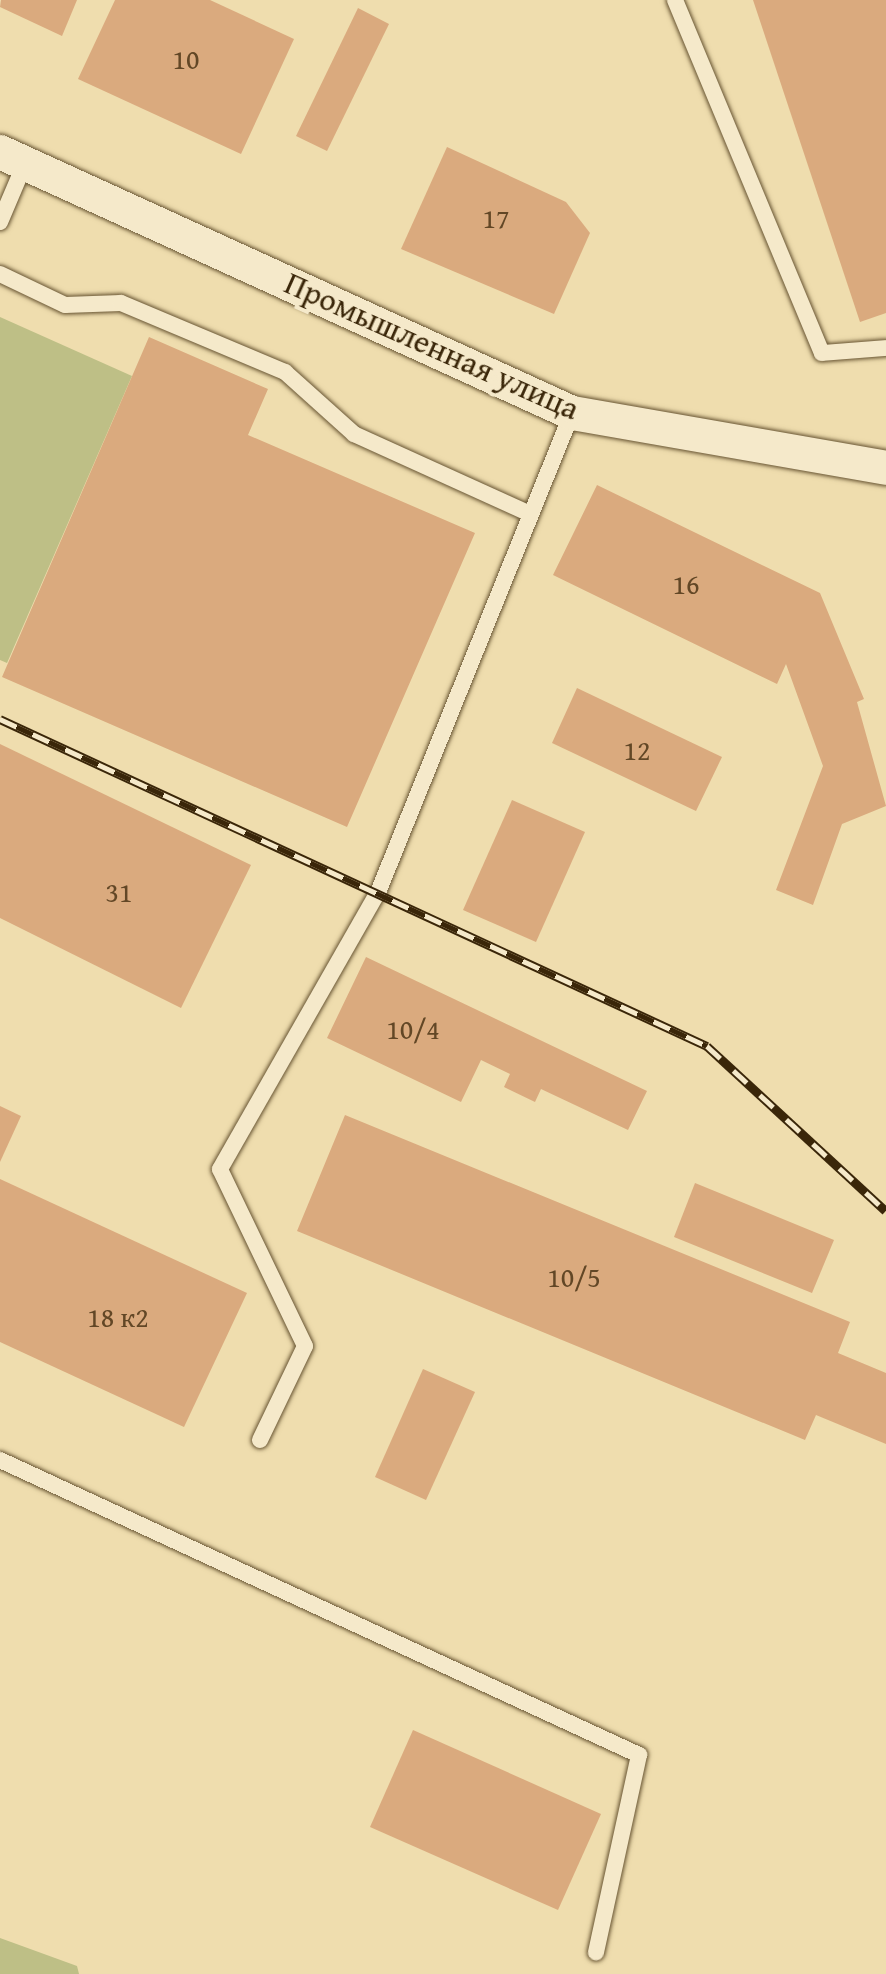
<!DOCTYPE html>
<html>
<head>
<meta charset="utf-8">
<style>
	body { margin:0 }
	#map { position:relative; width:886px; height:1974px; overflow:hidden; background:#efddae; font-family:"Gentium Book Plus",serif }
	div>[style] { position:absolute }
	.green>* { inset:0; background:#bebf86 }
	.building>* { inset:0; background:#daaa7e }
	.roads { filter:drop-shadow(0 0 2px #675432) drop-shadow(0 0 2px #675432) }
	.service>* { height:16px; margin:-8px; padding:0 8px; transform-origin:8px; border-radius:8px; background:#f5e9ca }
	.minor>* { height:34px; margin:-17px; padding:0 17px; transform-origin:17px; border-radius:17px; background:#f5e9ca }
	.rail>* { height:9px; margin-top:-4.5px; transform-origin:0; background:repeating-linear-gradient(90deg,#f5e9ca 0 18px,#3a2609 0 36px); box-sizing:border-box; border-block:2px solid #3a2609 }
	span { translate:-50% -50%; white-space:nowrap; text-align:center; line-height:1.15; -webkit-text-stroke:8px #f5e9ca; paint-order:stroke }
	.number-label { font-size:28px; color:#624726 }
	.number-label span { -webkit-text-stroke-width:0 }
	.street-label { font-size:32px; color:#3a2609 }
</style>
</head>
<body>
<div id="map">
	<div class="green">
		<div style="clip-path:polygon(0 317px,132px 376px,7px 663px,0 660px)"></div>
		<div style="clip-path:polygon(0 1938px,77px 1966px,79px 1974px,0 1974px)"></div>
	</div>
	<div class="building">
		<div style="clip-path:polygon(1px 0,77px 0,62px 36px,0 7px)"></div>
		<div style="clip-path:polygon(115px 0,210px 0,294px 39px,241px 154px,78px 79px)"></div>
		<div style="clip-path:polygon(753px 0,886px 0,886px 313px,860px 322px)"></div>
		<div style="clip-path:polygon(358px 8px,389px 24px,327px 151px,296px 136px)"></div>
		<div style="clip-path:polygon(447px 147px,566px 202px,590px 233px,554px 314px,401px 249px)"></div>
		<div style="clip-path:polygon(149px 337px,268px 389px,248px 435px,475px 533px,347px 827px,2px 677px)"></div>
		<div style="clip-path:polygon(597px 485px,820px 593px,864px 699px,857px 702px,886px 806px,842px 824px,813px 905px,776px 890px,823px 766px,786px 664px,777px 684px,553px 575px)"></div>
		<div style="clip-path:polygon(577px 688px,722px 757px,696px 811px,552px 743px)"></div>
		<div style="clip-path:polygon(0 744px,251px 865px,181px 1008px,0 918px)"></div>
		<div style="clip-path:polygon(512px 800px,585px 832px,536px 942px,463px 910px)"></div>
		<div style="clip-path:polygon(366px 957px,647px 1091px,628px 1130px,541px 1089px,535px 1102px,504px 1087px,510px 1074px,481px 1060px,461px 1102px,327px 1038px)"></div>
		<div style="clip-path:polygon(0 1106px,21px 1116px,0 1162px)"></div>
		<div style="clip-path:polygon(345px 1115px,850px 1322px,838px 1353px,886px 1373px,886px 1444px,816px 1415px,805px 1440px,297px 1231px)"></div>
		<div style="clip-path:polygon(0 1179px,247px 1293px,184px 1427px,0 1342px)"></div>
		<div style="clip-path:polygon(695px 1183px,834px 1240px,812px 1293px,674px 1237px)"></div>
		<div style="clip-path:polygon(423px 1369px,475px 1392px,426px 1500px,375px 1477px)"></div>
		<div style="clip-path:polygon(413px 1730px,601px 1814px,558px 1910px,370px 1827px)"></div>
	</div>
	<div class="roads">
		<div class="service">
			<div style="left:675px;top:0;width:382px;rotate:67.4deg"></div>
			<div style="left:822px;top:353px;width:64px;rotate:-4.5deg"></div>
			<div style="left:0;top:222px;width:64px;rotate:-67deg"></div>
			<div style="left:0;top:274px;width:72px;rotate:25.5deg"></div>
			<div style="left:65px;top:305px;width:56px;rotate:-2deg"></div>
			<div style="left:121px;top:303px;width:178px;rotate:22.8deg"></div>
			<div style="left:285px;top:372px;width:93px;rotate:41.9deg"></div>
			<div style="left:354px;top:434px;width:191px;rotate:24.4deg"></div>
			<div style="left:260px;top:1440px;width:104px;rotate:-64.4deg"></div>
			<div style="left:305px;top:1346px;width:196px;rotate:-115.7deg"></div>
			<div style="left:220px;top:1169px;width:321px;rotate:-60.3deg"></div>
			<div style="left:379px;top:890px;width:515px;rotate:-67.97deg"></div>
			<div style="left:0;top:1460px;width:704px;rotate:24.78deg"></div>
			<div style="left:639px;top:1755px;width:202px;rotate:102.3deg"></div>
		</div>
		<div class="minor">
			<div style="left:0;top:152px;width:629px;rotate:24.53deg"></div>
			<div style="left:572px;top:413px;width:319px;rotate:9.9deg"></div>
		</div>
	</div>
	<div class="rail">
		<div style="left:0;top:719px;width:779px;rotate:24.82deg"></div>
		<div style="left:707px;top:1046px;width:243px;rotate:42.7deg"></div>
	</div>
	<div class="number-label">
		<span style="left:186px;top:59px">10</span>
		<span style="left:496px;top:218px">17</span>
		<span style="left:686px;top:584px">16</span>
		<span style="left:637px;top:750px">12</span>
		<span style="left:119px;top:892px">31</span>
		<span style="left:413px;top:1029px">10/4</span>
		<span style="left:574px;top:1277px">10/5</span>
		<span style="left:118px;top:1317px">18 к2</span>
	</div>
	<div class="street-label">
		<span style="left:432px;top:346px;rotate:24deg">Промышленная улица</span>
	</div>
</div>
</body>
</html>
